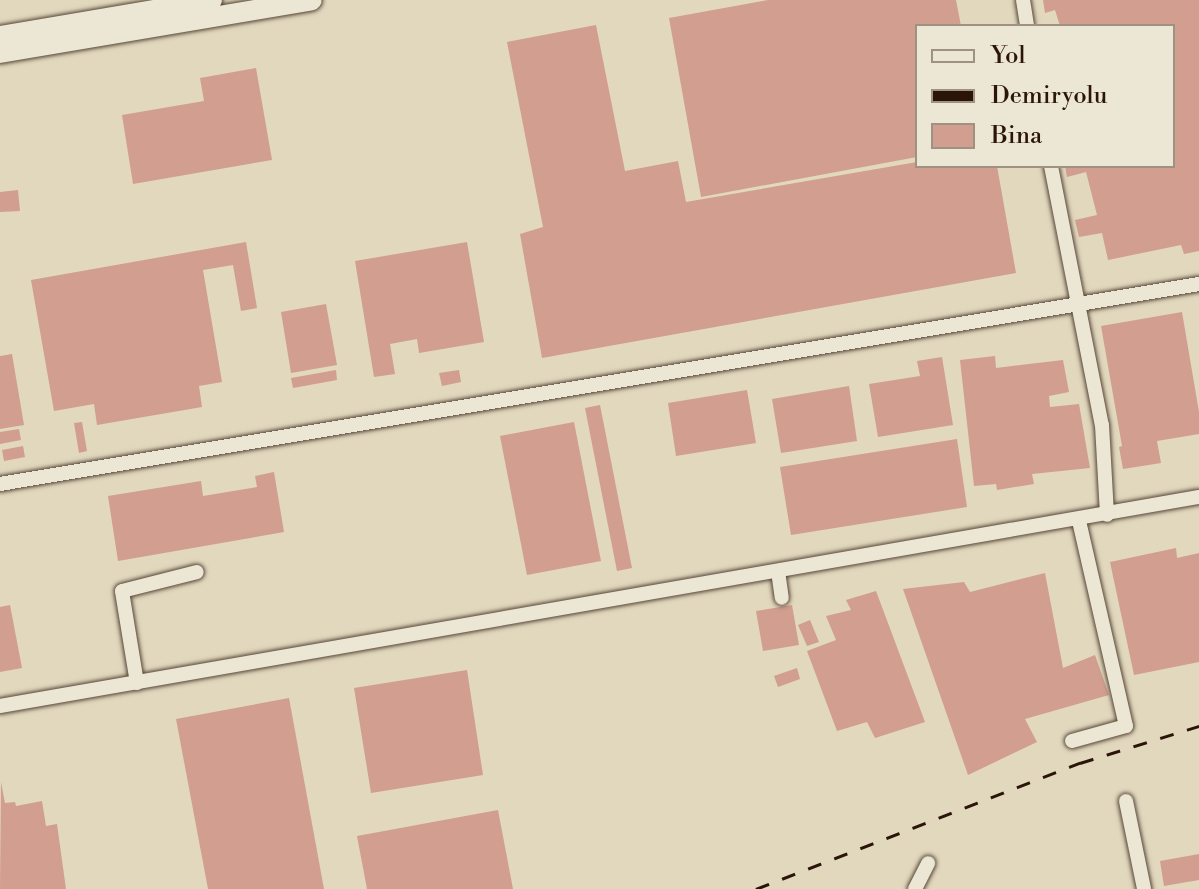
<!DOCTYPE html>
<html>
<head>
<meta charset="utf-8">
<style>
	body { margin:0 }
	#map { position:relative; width:1199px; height:889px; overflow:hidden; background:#e1d8be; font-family:"Libre Bodoni",serif }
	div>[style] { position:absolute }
	.building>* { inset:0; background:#d19e90 }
	.roads { filter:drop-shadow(0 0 2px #584636) drop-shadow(0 0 2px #584636) }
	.street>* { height:14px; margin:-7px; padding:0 7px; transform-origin:7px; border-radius:7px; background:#ece6d5 }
	.secondary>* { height:20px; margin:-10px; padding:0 10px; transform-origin:10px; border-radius:10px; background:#ece6d5 }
	.rail>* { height:3px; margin-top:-1.5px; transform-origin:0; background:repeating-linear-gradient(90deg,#2b1509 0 14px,transparent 0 28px) }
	span { translate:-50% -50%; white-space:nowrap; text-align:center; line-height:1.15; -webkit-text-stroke:6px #ece6d5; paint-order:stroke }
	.legend { position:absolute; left:915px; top:24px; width:260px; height:144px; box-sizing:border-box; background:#ece6d5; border:2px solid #9f9283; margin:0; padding:10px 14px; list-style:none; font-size:24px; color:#2b1509 }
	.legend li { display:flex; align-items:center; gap:16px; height:40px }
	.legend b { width:40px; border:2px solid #9f9283 }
</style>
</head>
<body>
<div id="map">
	<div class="building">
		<div style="clip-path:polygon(768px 0,956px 0,961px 26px,917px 26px,917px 157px,701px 197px,669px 18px)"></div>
		<div style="clip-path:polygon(1043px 0,1199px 0,1199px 251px,1184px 254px,1181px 245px,1108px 260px,1102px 233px,1079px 237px,1075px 220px,1097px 215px,1086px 172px,1067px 177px,1065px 166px,1173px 166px,1173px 26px,1060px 26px,1055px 10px,1045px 13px)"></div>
		<div style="clip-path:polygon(596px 25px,625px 171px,678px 161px,686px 202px,917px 162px,917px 166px,997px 166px,1016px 273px,542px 358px,520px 234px,543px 227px,507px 42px)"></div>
		<div style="clip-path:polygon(256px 68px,272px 160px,133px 184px,122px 115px,204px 101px,200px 78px)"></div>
		<div style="clip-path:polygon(18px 190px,20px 211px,0 212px,0 192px)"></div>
		<div style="clip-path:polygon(246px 242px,257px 308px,241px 311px,233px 265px,203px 270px,222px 382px,199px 386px,202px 407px,97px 425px,94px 404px,54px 411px,31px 280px)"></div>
		<div style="clip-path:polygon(467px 242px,484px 342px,419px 353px,417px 339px,390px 344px,395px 374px,374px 377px,355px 261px)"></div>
		<div style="clip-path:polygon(326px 304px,337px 365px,291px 373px,281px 312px)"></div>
		<div style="clip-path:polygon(1182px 312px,1199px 412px,1199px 434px,1157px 441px,1161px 463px,1123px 469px,1119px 447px,1122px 446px,1101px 326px)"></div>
		<div style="clip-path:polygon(12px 354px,24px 425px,0 429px,0 356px)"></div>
		<div style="clip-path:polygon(995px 356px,996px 368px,1063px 360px,1069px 392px,1049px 396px,1050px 407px,1079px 404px,1090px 468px,1032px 474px,1034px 484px,997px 490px,996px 484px,974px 486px,960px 360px)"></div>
		<div style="clip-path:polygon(942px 357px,953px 425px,878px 437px,869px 384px,920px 376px,917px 361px)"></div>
		<div style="clip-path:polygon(336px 370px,337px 380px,293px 388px,291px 378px)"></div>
		<div style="clip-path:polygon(459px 370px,461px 382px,442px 386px,439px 373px)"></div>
		<div style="clip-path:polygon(849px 386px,857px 441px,781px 453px,772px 399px)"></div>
		<div style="clip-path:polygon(747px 390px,756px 443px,676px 456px,668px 403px)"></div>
		<div style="clip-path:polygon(600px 405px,632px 568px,617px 571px,585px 408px)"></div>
		<div style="clip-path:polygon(82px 422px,87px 451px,79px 453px,74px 423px)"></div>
		<div style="clip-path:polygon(574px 422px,601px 561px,527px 575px,500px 436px)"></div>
		<div style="clip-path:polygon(19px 429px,21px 440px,0 444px,0 432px)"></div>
		<div style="clip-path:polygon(957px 439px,967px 507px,791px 535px,780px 467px)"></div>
		<div style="clip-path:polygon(23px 446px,25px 457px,4px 461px,2px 450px)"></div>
		<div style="clip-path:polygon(274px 472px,284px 532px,118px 561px,108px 496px,201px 481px,203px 496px,257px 487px,255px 476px)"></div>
		<div style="clip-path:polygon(1176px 548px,1177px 558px,1199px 553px,1199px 662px,1134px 675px,1110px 562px)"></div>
		<div style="clip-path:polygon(1045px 573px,1063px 668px,1095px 655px,1109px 695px,1025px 719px,1037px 742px,968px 775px,903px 589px,964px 582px,970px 592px)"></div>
		<div style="clip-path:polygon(876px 591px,925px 722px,875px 738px,867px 722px,837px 731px,807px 651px,836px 640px,826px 616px,851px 610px,846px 600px)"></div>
		<div style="clip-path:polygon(10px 605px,22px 668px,0 672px,0 607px)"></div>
		<div style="clip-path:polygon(792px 605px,799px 645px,763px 651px,756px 611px)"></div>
		<div style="clip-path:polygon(810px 620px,819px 642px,807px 646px,798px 625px)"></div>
		<div style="clip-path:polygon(797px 668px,800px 679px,778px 687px,774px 676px)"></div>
		<div style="clip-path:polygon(467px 670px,483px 775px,371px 793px,354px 688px)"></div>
		<div style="clip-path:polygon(289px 698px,324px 889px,208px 889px,176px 719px)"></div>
		<div style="clip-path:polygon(1px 782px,5px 803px,15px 802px,16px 806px,42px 801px,46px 826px,57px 824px,66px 889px,0 889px)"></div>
		<div style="clip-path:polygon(498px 810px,513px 889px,367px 889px,357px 836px)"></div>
		<div style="clip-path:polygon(1199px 854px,1199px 880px,1164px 886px,1160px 861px)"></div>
	</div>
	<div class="roads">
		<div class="street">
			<div style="left:1023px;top:0;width:26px;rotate:81deg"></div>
			<div style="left:1051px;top:166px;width:264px;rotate:78.9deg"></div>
			<div style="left:1102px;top:425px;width:90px;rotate:86.8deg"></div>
			<div style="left:0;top:484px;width:1216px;rotate:-9.47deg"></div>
			<div style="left:778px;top:571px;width:27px;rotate:82deg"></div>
			<div style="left:137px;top:683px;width:93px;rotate:-99.3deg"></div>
			<div style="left:122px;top:591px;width:77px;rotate:-14.2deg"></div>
			<div style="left:0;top:706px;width:1217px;rotate:-9.89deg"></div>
			<div style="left:1072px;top:741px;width:56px;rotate:-15.5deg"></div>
			<div style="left:1126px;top:726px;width:211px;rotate:-102.9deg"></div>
			<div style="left:1126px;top:801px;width:90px;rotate:78.4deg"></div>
			<div style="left:915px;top:889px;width:29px;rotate:-63deg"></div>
		</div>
		<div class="secondary">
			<div style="left:0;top:36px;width:215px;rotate:-9.6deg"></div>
			<div style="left:0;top:53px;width:316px;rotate:-9.6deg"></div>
		</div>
	</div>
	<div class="rail">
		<div style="left:756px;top:889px;width:348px;rotate:-21.3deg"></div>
		<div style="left:1080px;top:763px;width:125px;rotate:-17.3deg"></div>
	</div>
	<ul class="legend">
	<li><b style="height:10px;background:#ece6d5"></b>Yol</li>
	<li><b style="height:10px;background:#2b1509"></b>Demiryolu</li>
	<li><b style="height:22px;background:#d19e90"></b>Bina</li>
	</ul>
</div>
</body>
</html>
